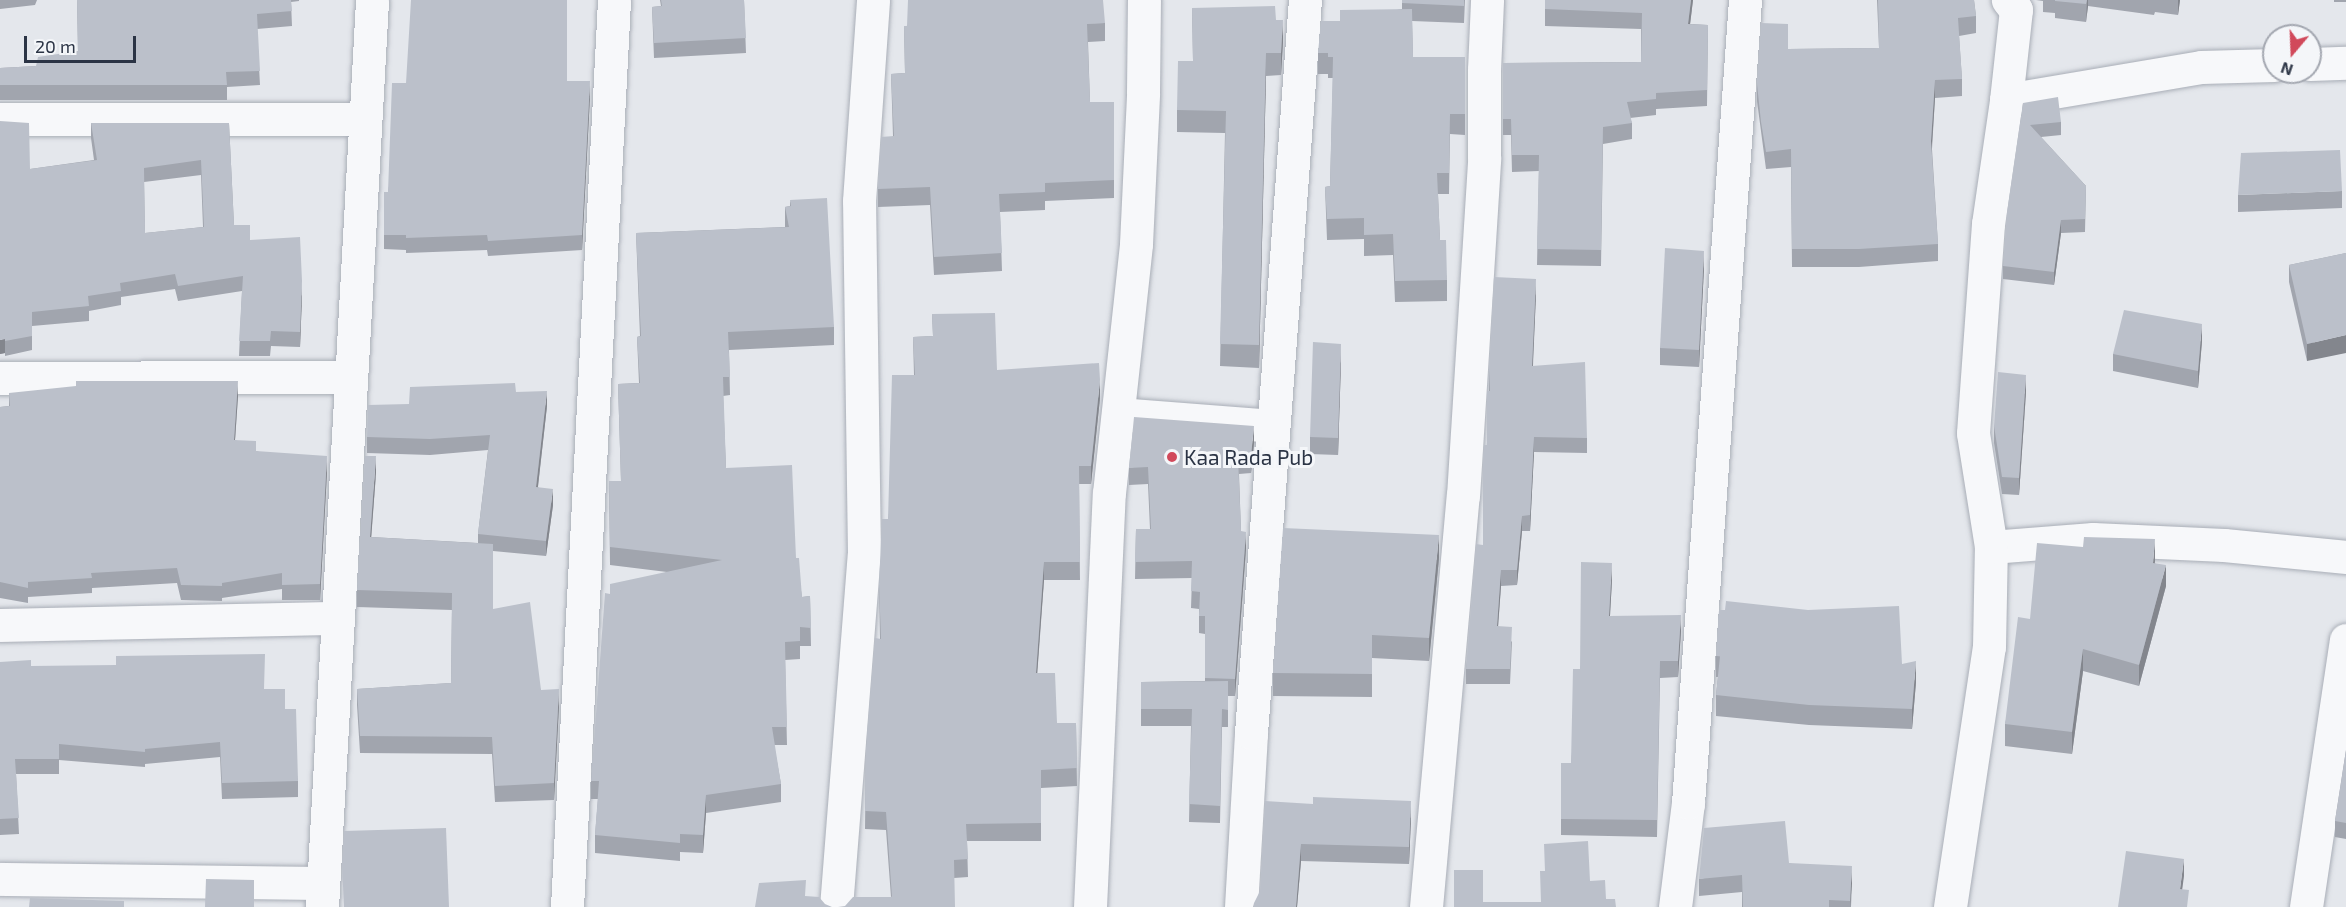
<!DOCTYPE html>
<html>
<head>
<meta charset="utf-8">
<style>
	body { margin:0 }
	#map { position:relative; width:2346px; height:907px; overflow:hidden; background:#e4e7ec; font-family:"Exo 2",sans-serif }
	div>[style] { position:absolute }
	.roads { filter:drop-shadow(0 0 2px #a9aeb7) drop-shadow(0 0 2px #a9aeb7) }
	.minor>* { height:33px; margin:-16.5px; padding:0 16.5px; transform-origin:16.5px; border-radius:16.5px; background:#f7f8fa }
	.wall>* { inset:0; background:#a1a5ae }
	.shaded-wall>* { inset:0; background:#83868d }
	.building>* { inset:0; background:#bbc0ca }
	.dots>* { width:16px; height:16px; translate:-50% -50%; box-sizing:border-box; border:3px solid #f4f6f9; border-radius:50% }
	span { translate:-50% -50%; white-space:nowrap; text-align:center; line-height:1.15; -webkit-text-stroke:6px #f4f6f9; paint-order:stroke }
	.poi-label { font-size:21px; color:#2b3445 }
	.left { translate:0 -50%; text-align:left }
	.north { position:absolute; left:2262px; top:24px; width:60px; height:60px; box-sizing:border-box; background:#f4f6f9; border:2px solid #a4a8b1; border-radius:50%; rotate:199deg; font-size:16px; font-weight:700; line-height:24px; text-align:center; color:#2b3445 }
	.north::after { content:''; display:block; margin:auto; width:21px; height:27px; background:#d1495b; clip-path:polygon(50% 0,100% 100%,50% 72%,0 100%) }
	.scale { position:absolute; left:24px; top:36px; width:112px; height:27px; box-sizing:border-box; border:3px solid #2b3445; border-top:0; padding-left:8px; font-size:18px; line-height:21px; white-space:nowrap; color:#2b3445; -webkit-text-stroke:4px #f4f6f9; paint-order:stroke }
</style>
</head>
<body>
<div id="map">
	<div class="roads">
		<div class="minor">
			<div style="left:2310px;top:64px;width:36px;rotate:-2deg"></div>
			<div style="left:2006px;top:100px;width:198px;rotate:-9.6deg"></div>
			<div style="left:2201px;top:67px;width:73px;rotate:-1.6deg"></div>
			<div style="left:0;top:119px;width:364px"></div>
			<div style="left:0;top:378px;width:350px;rotate:-0.2deg"></div>
			<div style="left:1118px;top:414px;width:155px;rotate:4.4deg"></div>
			<div style="left:1991px;top:547px;width:102px;rotate:-4.5deg"></div>
			<div style="left:2093px;top:539px;width:131px;rotate:2.6deg"></div>
			<div style="left:2224px;top:545px;width:123px;rotate:5.6deg"></div>
			<div style="left:0;top:625px;width:337px;rotate:-1.2deg"></div>
			<div style="left:0;top:879px;width:322px;rotate:0.7deg"></div>
			<div style="left:322px;top:907px;width:908px;rotate:-86.84deg"></div>
			<div style="left:567px;top:907px;width:908px;rotate:-87.03deg"></div>
			<div style="left:836px;top:907px;width:353px;rotate:-85.5deg"></div>
			<div style="left:864px;top:555px;width:354px;rotate:-90.8deg"></div>
			<div style="left:859px;top:201px;width:201px;rotate:-86deg"></div>
			<div style="left:1090px;top:907px;width:414px;rotate:-87.4deg"></div>
			<div style="left:1109px;top:493px;width:250px;rotate:-83.8deg"></div>
			<div style="left:1136px;top:244px;width:151px;rotate:-87.3deg"></div>
			<div style="left:1143px;top:93px;width:93px;rotate:-89.4deg"></div>
			<div style="left:1241px;top:907px;width:174px;rotate:-86.7deg"></div>
			<div style="left:1251px;top:733px;width:735px;rotate:-85.79deg"></div>
			<div style="left:1426px;top:907px;width:413px;rotate:-84.9deg"></div>
			<div style="left:1463px;top:496px;width:339px;rotate:-86.4deg"></div>
			<div style="left:1484px;top:158px;width:88px;rotate:-90deg"></div>
			<div style="left:1484px;top:70px;width:70px;rotate:-87.5deg"></div>
			<div style="left:1675px;top:907px;width:105px;rotate:-82.9deg"></div>
			<div style="left:1688px;top:803px;width:805px;rotate:-85.94deg"></div>
			<div style="left:1950px;top:907px;width:263px;rotate:-81.5deg"></div>
			<div style="left:1989px;top:647px;width:100px;rotate:-88.9deg"></div>
			<div style="left:1991px;top:547px;width:115px;rotate:-99deg"></div>
			<div style="left:1973px;top:433px;width:210px;rotate:-85.9deg"></div>
			<div style="left:1988px;top:224px;width:125px;rotate:-81.7deg"></div>
			<div style="left:2006px;top:100px;width:91px;rotate:-83.7deg"></div>
			<div style="left:2016px;top:10px;width:13px;rotate:-129deg"></div>
			<div style="left:2306px;top:907px;width:270px;rotate:-81.5deg"></div>
		</div>
	</div>
	<div class="wall">
		<div style="clip-path:polygon(0 0,37px 0,35px 5px,0 9px)"></div>
		<div style="clip-path:polygon(77px 0,299px 0,299px 1px,291px 2px,292px 26px,257px 29px,260px 85px,227px 87px,227px 100px,0 100px,0 68px,36px 66px,78px 51px)"></div>
		<div style="clip-path:polygon(660px 0,744px 0,746px 53px,654px 58px,652px 7px,661px 6px)"></div>
		<div style="clip-path:polygon(1402px 0,1465px 0,1464px 23px,1412px 21px,1413px 57px,1465px 57px,1465px 135px,1450px 134px,1449px 194px,1438px 194px,1440px 240px,1447px 280px,1447px 301px,1395px 302px,1393px 255px,1364px 256px,1364px 239px,1327px 240px,1325px 187px,1330px 186px,1333px 78px,1328px 78px,1328px 74px,1318px 74px,1318px 53px,1340px 21px,1402px 9px)"></div>
		<div style="clip-path:polygon(1693px 0,1690px 24px,1708px 25px,1707px 106px,1656px 109px,1656px 115px,1630px 118px,1632px 123px,1632px 139px,1603px 144px,1601px 266px,1537px 265px,1539px 171px,1512px 172px,1511px 135px,1503px 135px,1503px 63px,1641px 62px,1641px 29px,1545px 26px,1545px 9px)"></div>
		<div style="clip-path:polygon(1877px 0,1974px 0,1976px 16px,1976px 33px,1959px 36px,1962px 79px,1962px 96px,1935px 98px,1932px 149px,1938px 244px,1938px 261px,1859px 267px,1792px 267px,1791px 167px,1766px 169px,1757px 101px,1757px 84px,1788px 49px,1879px 48px)"></div>
		<div style="clip-path:polygon(2036px 0,2180px 0,2178px 15px,2155px 12px,2154px 15px,2088px 6px,2086px 22px,2055px 18px,2055px 13px,2043px 12px,2043px 1px)"></div>
		<div style="clip-path:polygon(2334px 0,2346px 0,2346px 2px,2334px 2px)"></div>
		<div style="clip-path:polygon(1192px 8px,1276px 20px,1283px 42px,1281px 75px,1266px 76px,1259px 368px,1220px 366px,1225px 133px,1177px 132px,1177px 110px,1193px 61px)"></div>
		<div style="clip-path:polygon(1105px 23px,1105px 41px,1088px 42px,1090px 102px,1114px 102px,1114px 198px,1045px 201px,1045px 210px,1000px 212px,1002px 271px,934px 275px,930px 205px,878px 207px,878px 189px,893px 136px,891px 74px,905px 73px,904px 26px)"></div>
		<div style="clip-path:polygon(567px 81px,590px 96px,582px 250px,488px 256px,487px 250px,406px 253px,406px 250px,384px 249px,384px 235px,388px 192px,406px 83px)"></div>
		<div style="clip-path:polygon(2023px 103px,2061px 122px,2061px 135px,2041px 137px,2086px 186px,2085px 232px,2061px 233px,2054px 285px,2003px 279px,2003px 266px)"></div>
		<div style="clip-path:polygon(evenodd,91px 123px,229px 123px,234px 225px,250px 240px,302px 296px,300px 347px,271px 346px,270px 356px,239px 356px,242px 291px,178px 301px,175px 289px,121px 297px,121px 305px,89px 311px,89px 321px,32px 326px,32px 350px,5px 356px,5px 353px,0 354px,30px 169px,94px 160px,91px 138px,91px 123px,201px 175px,203px 227px,145px 233px,144px 182px,201px 175px)"></div>
		<div style="clip-path:polygon(2342px 191px,2342px 208px,2238px 212px,2238px 195px)"></div>
		<div style="clip-path:polygon(790px 200px,834px 327px,834px 345px,729px 350px,730px 395px,723px 396px,726px 468px,796px 558px,802px 597px,810px 596px,811px 646px,800px 646px,800px 659px,785px 660px,787px 745px,774px 745px,781px 784px,781px 802px,706px 813px,703px 853px,680px 852px,680px 861px,595px 853px,595px 835px,598px 799px,591px 799px,591px 781px,610px 594px,667px 572px,610px 565px,609px 481px,621px 481px,618px 384px,639px 383px,637px 337px,640px 336px,636px 233px,785px 227px,785px 207px,790px 206px)"></div>
		<div style="clip-path:polygon(2346px 253px,2307px 361px,2289px 282px,2289px 265px)"></div>
		<div style="clip-path:polygon(1704px 268px,1699px 367px,1660px 365px,1660px 348px)"></div>
		<div style="clip-path:polygon(1536px 294px,1533px 366px,1587px 438px,1587px 453px,1534px 452px,1530px 531px,1522px 531px,1517px 585px,1501px 586px,1498px 626px,1512px 642px,1510px 684px,1466px 684px,1466px 669px,1483px 545px,1489px 391px,1489px 370px)"></div>
		<div style="clip-path:polygon(932px 314px,997px 370px,1100px 398px,1091px 484px,1079px 484px,1080px 580px,1044px 580px,1037px 673px,1057px 723px,1076px 723px,1077px 786px,1041px 788px,1041px 841px,967px 841px,968px 877px,954px 878px,891px 897px,886px 830px,865px 829px,866px 747px,880px 639px,879px 584px,888px 519px,914px 375px,913px 337px,933px 336px)"></div>
		<div style="clip-path:polygon(2202px 341px,2198px 388px,2113px 371px,2113px 354px)"></div>
		<div style="clip-path:polygon(1341px 361px,1338px 455px,1310px 454px,1310px 437px)"></div>
		<div style="clip-path:polygon(516px 392px,547px 406px,538px 487px,553px 505px,546px 556px,493px 551px,493px 609px,541px 690px,559px 706px,554px 800px,495px 802px,492px 754px,360px 753px,357px 705px,357px 689px,451px 683px,452px 610px,357px 607px,357px 590px,376px 473px,371px 537px,478px 543px,478px 534px,488px 450px,430px 455px,367px 453px,367px 437px,409px 404px)"></div>
		<div style="clip-path:polygon(2026px 392px,2019px 495px,2002px 494px,1994px 443px,1994px 426px)"></div>
		<div style="clip-path:polygon(9px 393px,238px 396px,235px 440px,256px 451px,327px 472px,320px 600px,282px 600px,282px 589px,222px 598px,222px 601px,181px 600px,177px 583px,92px 588px,92px 593px,28px 597px,28px 603px,0 598px,0 407px,9px 406px)"></div>
		<div style="clip-path:polygon(1254px 443px,1251px 473px,1239px 474px,1241px 531px,1246px 549px,1235px 696px,1228px 696px,1228px 727px,1222px 727px,1220px 823px,1189px 822px,1191px 726px,1141px 726px,1141px 682px,1205px 681px,1205px 634px,1199px 633px,1199px 609px,1191px 608px,1192px 578px,1135px 579px,1136px 529px,1150px 529px,1148px 484px,1129px 485px,1129px 468px)"></div>
		<div style="clip-path:polygon(1439px 558px,1429px 661px,1372px 658px,1372px 697px,1273px 696px,1273px 673px)"></div>
		<div style="clip-path:polygon(2155px 563px,2166px 586px,2139px 686px,2083px 671px,2072px 754px,2005px 746px,2005px 724px,2030px 619px)"></div>
		<div style="clip-path:polygon(1612px 580px,1610px 616px,1681px 631px,1678px 677px,1660px 678px,1657px 837px,1561px 835px,1561px 763px,1571px 763px,1580px 669px)"></div>
		<div style="clip-path:polygon(1716px 656px,1902px 664px,1916px 682px,1912px 729px,1809px 725px,1716px 716px,1716px 695px,1718px 677px,1716px 677px)"></div>
		<div style="clip-path:polygon(0 662px,31px 666px,264px 689px,285px 709px,298px 781px,298px 797px,222px 799px,220px 757px,145px 764px,145px 767px,59px 760px,59px 774px,16px 774px,19px 834px,0 835px)"></div>
		<div style="clip-path:polygon(2346px 750px,2346px 839px,2335px 837px,2335px 821px)"></div>
		<div style="clip-path:polygon(1313px 804px,1411px 818px,1409px 864px,1301px 861px,1297px 907px,1253px 907px)"></div>
		<div style="clip-path:polygon(1789px 863px,1852px 883px,1851px 907px,1742px 907px,1742px 892px,1699px 896px,1699px 879px)"></div>
	</div>
	<div class="shaded-wall">
		<div style="clip-path:polygon(1691px 0,1693px 0,1688px 41px,1688px 24px)"></div>
		<div style="clip-path:polygon(2087px 0,2088px 0,2088px 6px,2086px 22px)"></div>
		<div style="clip-path:polygon(2178px 0,2180px 0,2178px 15px)"></div>
		<div style="clip-path:polygon(1283px 20px,1283px 42px,1281px 75px,1281px 53px)"></div>
		<div style="clip-path:polygon(1266px 53px,1266px 76px,1259px 368px,1259px 345px)"></div>
		<div style="clip-path:polygon(1935px 80px,1935px 98px,1931px 158px,1931px 141px)"></div>
		<div style="clip-path:polygon(590px 81px,590px 96px,582px 250px,582px 235px)"></div>
		<div style="clip-path:polygon(2061px 220px,2061px 233px,2054px 285px,2054px 272px)"></div>
		<div style="clip-path:polygon(1704px 251px,1704px 268px,1699px 367px,1699px 350px)"></div>
		<div style="clip-path:polygon(1536px 279px,1536px 294px,1532px 381px,1532px 366px)"></div>
		<div style="clip-path:polygon(302px 281px,302px 296px,300px 347px,300px 332px)"></div>
		<div style="clip-path:polygon(2202px 324px,2202px 341px,2198px 388px,2198px 371px)"></div>
		<div style="clip-path:polygon(2346px 335px,2346px 353px,2307px 361px,2307px 344px)"></div>
		<div style="clip-path:polygon(5px 339px,5px 353px,0 354px,0 340px)"></div>
		<div style="clip-path:polygon(1341px 344px,1341px 361px,1338px 455px,1338px 438px)"></div>
		<div style="clip-path:polygon(2026px 375px,2026px 392px,2019px 495px,2019px 478px)"></div>
		<div style="clip-path:polygon(1100px 380px,1100px 398px,1091px 484px,1091px 466px)"></div>
		<div style="clip-path:polygon(238px 381px,238px 396px,234px 455px,234px 440px)"></div>
		<div style="clip-path:polygon(547px 391px,547px 406px,536px 503px,536px 487px)"></div>
		<div style="clip-path:polygon(1254px 426px,1254px 443px,1251px 473px,1251px 456px)"></div>
		<div style="clip-path:polygon(1534px 437px,1534px 452px,1530px 531px,1530px 515px)"></div>
		<div style="clip-path:polygon(327px 456px,327px 472px,320px 600px,320px 584px)"></div>
		<div style="clip-path:polygon(376px 456px,376px 473px,370px 554px,370px 537px)"></div>
		<div style="clip-path:polygon(553px 489px,553px 505px,546px 556px,546px 541px)"></div>
		<div style="clip-path:polygon(1522px 516px,1522px 531px,1517px 585px,1517px 570px)"></div>
		<div style="clip-path:polygon(1246px 532px,1246px 549px,1235px 696px,1235px 679px)"></div>
		<div style="clip-path:polygon(1439px 535px,1439px 558px,1429px 661px,1429px 638px)"></div>
		<div style="clip-path:polygon(2155px 539px,2155px 561px,2153px 584px,2153px 563px)"></div>
		<div style="clip-path:polygon(1044px 562px,1044px 580px,1036px 691px,1036px 673px)"></div>
		<div style="clip-path:polygon(1612px 563px,1612px 580px,1609px 632px,1609px 616px)"></div>
		<div style="clip-path:polygon(2166px 565px,2166px 586px,2139px 686px,2139px 665px)"></div>
		<div style="clip-path:polygon(1501px 570px,1501px 586px,1497px 641px,1497px 626px)"></div>
		<div style="clip-path:polygon(1681px 615px,1681px 631px,1678px 677px,1678px 661px)"></div>
		<div style="clip-path:polygon(2083px 649px,2083px 671px,2072px 754px,2072px 732px)"></div>
		<div style="clip-path:polygon(1916px 661px,1916px 682px,1912px 729px,1912px 709px)"></div>
		<div style="clip-path:polygon(559px 689px,559px 706px,554px 800px,554px 783px)"></div>
		<div style="clip-path:polygon(706px 795px,706px 813px,703px 853px,703px 835px)"></div>
		<div style="clip-path:polygon(1411px 801px,1411px 818px,1409px 864px,1409px 847px)"></div>
		<div style="clip-path:polygon(1301px 844px,1301px 861px,1297px 907px,1296px 907px)"></div>
		<div style="clip-path:polygon(2184px 859px,2184px 876px,2180px 906px,2180px 889px)"></div>
		<div style="clip-path:polygon(1852px 866px,1852px 883px,1850px 907px,1850px 901px)"></div>
	</div>
	<div class="building">
		<div style="clip-path:polygon(77px 0,291px 0,292px 11px,257px 14px,260px 71px,226px 72px,227px 85px,0 85px,0 68px,36px 66px,38px 57px,78px 51px)"></div>
		<div style="clip-path:polygon(411px 0,567px 0,567px 81px,590px 81px,582px 235px,488px 241px,487px 235px,406px 238px,406px 235px,384px 235px,384px 192px,388px 192px,392px 83px,406px 83px)"></div>
		<div style="clip-path:polygon(661px 0,744px 0,746px 38px,654px 43px,652px 7px,662px 6px)"></div>
		<div style="clip-path:polygon(908px 0,1103px 0,1105px 23px,1087px 24px,1090px 102px,1114px 102px,1114px 180px,1045px 183px,1045px 192px,999px 194px,1002px 253px,934px 257px,930px 187px,878px 189px,881px 137px,894px 136px,891px 74px,905px 73px,904px 26px,907px 26px)"></div>
		<div style="clip-path:polygon(1402px 0,1464px 0,1464px 6px,1402px 3px)"></div>
		<div style="clip-path:polygon(1545px 0,1691px 0,1688px 24px,1708px 25px,1707px 90px,1656px 93px,1656px 99px,1627px 102px,1632px 123px,1603px 127px,1601px 250px,1537px 249px,1539px 155px,1512px 155px,1511px 119px,1503px 119px,1503px 63px,1641px 62px,1642px 13px,1545px 9px)"></div>
		<div style="clip-path:polygon(1878px 0,1974px 0,1976px 16px,1958px 18px,1962px 79px,1935px 80px,1931px 141px,1938px 244px,1859px 249px,1792px 249px,1791px 149px,1766px 152px,1761px 122px,1757px 84px,1761px 23px,1788px 24px,1788px 49px,1879px 48px)"></div>
		<div style="clip-path:polygon(2055px 0,2087px 0,2086px 4px,2055px 1px)"></div>
		<div style="clip-path:polygon(1275px 6px,1276px 20px,1283px 20px,1281px 53px,1266px 53px,1259px 345px,1220px 344px,1226px 111px,1177px 110px,1178px 61px,1193px 61px,1192px 8px)"></div>
		<div style="clip-path:polygon(1412px 9px,1413px 57px,1465px 57px,1465px 114px,1450px 114px,1449px 173px,1437px 173px,1440px 240px,1446px 240px,1447px 280px,1395px 281px,1393px 234px,1364px 235px,1364px 218px,1327px 219px,1325px 187px,1330px 186px,1333px 57px,1328px 57px,1328px 53px,1318px 53px,1321px 21px,1340px 21px,1340px 10px)"></div>
		<div style="clip-path:polygon(2058px 97px,2061px 122px,2030px 125px,2086px 186px,2085px 219px,2061px 220px,2054px 272px,2003px 266px,2007px 213px,2023px 103px)"></div>
		<div style="clip-path:polygon(evenodd,0 121px,29px 123px,30px 169px,97px 160px,91px 123px,229px 123px,234px 225px,250px 225px,250px 240px,300px 237px,302px 281px,300px 332px,271px 331px,270px 341px,239px 341px,243px 276px,178px 286px,175px 274px,120px 283px,121px 291px,88px 296px,89px 306px,32px 312px,32px 336px,5px 341px,5px 339px,0 340px,0 121px,201px 160px,204px 227px,145px 233px,144px 168px,201px 160px)"></div>
		<div style="clip-path:polygon(2340px 150px,2342px 191px,2238px 195px,2241px 153px)"></div>
		<div style="clip-path:polygon(827px 198px,834px 327px,728px 332px,730px 377px,723px 377px,726px 468px,792px 465px,796px 558px,799px 558px,802px 597px,810px 596px,811px 628px,800px 627px,800px 641px,785px 642px,787px 727px,772px 727px,781px 784px,706px 795px,703px 835px,680px 834px,680px 843px,595px 835px,599px 781px,591px 781px,605px 593px,610px 594px,610px 584px,722px 560px,610px 547px,609px 481px,621px 481px,618px 384px,640px 383px,637px 337px,641px 336px,636px 233px,789px 227px,785px 207px,791px 206px,790px 200px)"></div>
		<div style="clip-path:polygon(1665px 248px,1704px 251px,1699px 350px,1660px 348px)"></div>
		<div style="clip-path:polygon(2346px 253px,2346px 335px,2307px 344px,2289px 265px)"></div>
		<div style="clip-path:polygon(1494px 277px,1536px 279px,1532px 366px,1585px 362px,1587px 438px,1534px 437px,1530px 515px,1522px 516px,1517px 570px,1501px 570px,1497px 626px,1512px 627px,1510px 669px,1466px 669px,1476px 544px,1483px 545px,1483px 460px,1484px 445px,1487px 445px,1487px 391px,1490px 391px,1489px 370px)"></div>
		<div style="clip-path:polygon(2124px 310px,2202px 324px,2198px 371px,2113px 354px)"></div>
		<div style="clip-path:polygon(995px 313px,997px 370px,1099px 363px,1100px 380px,1091px 466px,1079px 466px,1080px 562px,1044px 562px,1036px 673px,1055px 673px,1057px 723px,1076px 723px,1077px 768px,1041px 770px,1041px 823px,966px 824px,968px 859px,954px 860px,955px 907px,838px 907px,845px 906px,853px 897px,892px 897px,886px 812px,865px 811px,866px 747px,875px 638px,881px 639px,879px 584px,882px 519px,888px 519px,892px 375px,915px 375px,913px 337px,933px 336px,932px 314px)"></div>
		<div style="clip-path:polygon(1313px 342px,1341px 344px,1338px 438px,1310px 437px)"></div>
		<div style="clip-path:polygon(1998px 372px,2026px 375px,2019px 478px,2002px 477px,1994px 426px)"></div>
		<div style="clip-path:polygon(76px 381px,238px 381px,234px 440px,256px 441px,256px 451px,327px 456px,320px 584px,282px 585px,282px 573px,222px 583px,222px 586px,181px 585px,177px 568px,91px 573px,92px 578px,28px 582px,28px 588px,0 582px,0 407px,10px 406px,9px 393px,76px 386px)"></div>
		<div style="clip-path:polygon(515px 383px,516px 392px,547px 391px,536px 487px,553px 489px,546px 541px,478px 534px,490px 435px,430px 439px,367px 437px,368px 405px,409px 404px,410px 387px)"></div>
		<div style="clip-path:polygon(1134px 417px,1254px 426px,1251px 456px,1238px 457px,1241px 531px,1246px 532px,1235px 679px,1205px 678px,1205px 616px,1199px 616px,1200px 592px,1191px 591px,1192px 561px,1135px 562px,1136px 529px,1151px 529px,1148px 467px,1129px 468px)"></div>
		<div style="clip-path:polygon(365px 456px,376px 456px,370px 537px,493px 544px,493px 609px,530px 602px,541px 690px,559px 689px,554px 783px,495px 786px,492px 737px,360px 736px,357px 689px,451px 683px,452px 593px,357px 590px)"></div>
		<div style="clip-path:polygon(1283px 528px,1439px 535px,1429px 638px,1372px 635px,1372px 674px,1273px 673px)"></div>
		<div style="clip-path:polygon(2084px 537px,2155px 539px,2153px 563px,2166px 565px,2139px 665px,2083px 649px,2072px 732px,2005px 724px,2018px 617px,2030px 619px,2037px 543px,2083px 547px)"></div>
		<div style="clip-path:polygon(1581px 562px,1612px 563px,1609px 616px,1681px 615px,1678px 661px,1660px 661px,1657px 820px,1561px 819px,1561px 763px,1571px 763px,1573px 669px,1580px 669px)"></div>
		<div style="clip-path:polygon(1726px 601px,1808px 610px,1899px 606px,1902px 664px,1916px 661px,1912px 709px,1809px 705px,1716px 695px,1720px 656px,1716px 656px,1719px 610px,1725px 610px)"></div>
		<div style="clip-path:polygon(265px 654px,264px 689px,285px 689px,285px 709px,296px 709px,298px 781px,222px 783px,220px 742px,145px 749px,145px 752px,59px 744px,59px 759px,15px 759px,19px 818px,0 819px,0 662px,31px 660px,31px 666px,116px 665px,116px 656px)"></div>
		<div style="clip-path:polygon(1228px 681px,1228px 710px,1222px 709px,1220px 806px,1189px 804px,1192px 709px,1141px 709px,1141px 682px)"></div>
		<div style="clip-path:polygon(2346px 750px,2346px 823px,2335px 821px)"></div>
		<div style="clip-path:polygon(1313px 797px,1411px 801px,1409px 847px,1301px 844px,1296px 907px,1253px 907px,1254px 903px,1260px 891px,1265px 801px,1313px 804px)"></div>
		<div style="clip-path:polygon(1785px 821px,1789px 863px,1852px 866px,1850px 901px,1829px 900px,1829px 907px,1743px 907px,1742px 875px,1699px 879px,1704px 828px)"></div>
		<div style="clip-path:polygon(446px 828px,449px 907px,344px 907px,342px 865px,344px 831px)"></div>
		<div style="clip-path:polygon(1588px 841px,1590px 881px,1605px 880px,1606px 899px,1615px 899px,1616px 907px,1454px 907px,1454px 870px,1483px 870px,1483px 902px,1541px 902px,1540px 871px,1545px 871px,1544px 844px)"></div>
		<div style="clip-path:polygon(2126px 851px,2184px 859px,2180px 889px,2189px 890px,2187px 907px,2118px 907px)"></div>
		<div style="clip-path:polygon(206px 879px,254px 880px,254px 907px,205px 907px)"></div>
		<div style="clip-path:polygon(806px 880px,805px 896px,819px 897px,825px 904px,832px 907px,755px 907px,759px 883px)"></div>
		<div style="clip-path:polygon(30px 898px,124px 901px,124px 907px,29px 907px)"></div>
	</div>
	<div class="dots">
		<div style="left:1172px;top:457px;background:#d1495b"></div>
	</div>
	<div class="poi-label">
		<span class="left" style="left:1184px;top:457px">Kaa Rada Pub</span>
	</div>
	<div class="north">N</div>
	<div class="scale">20 m</div>
</div>
</body>
</html>
